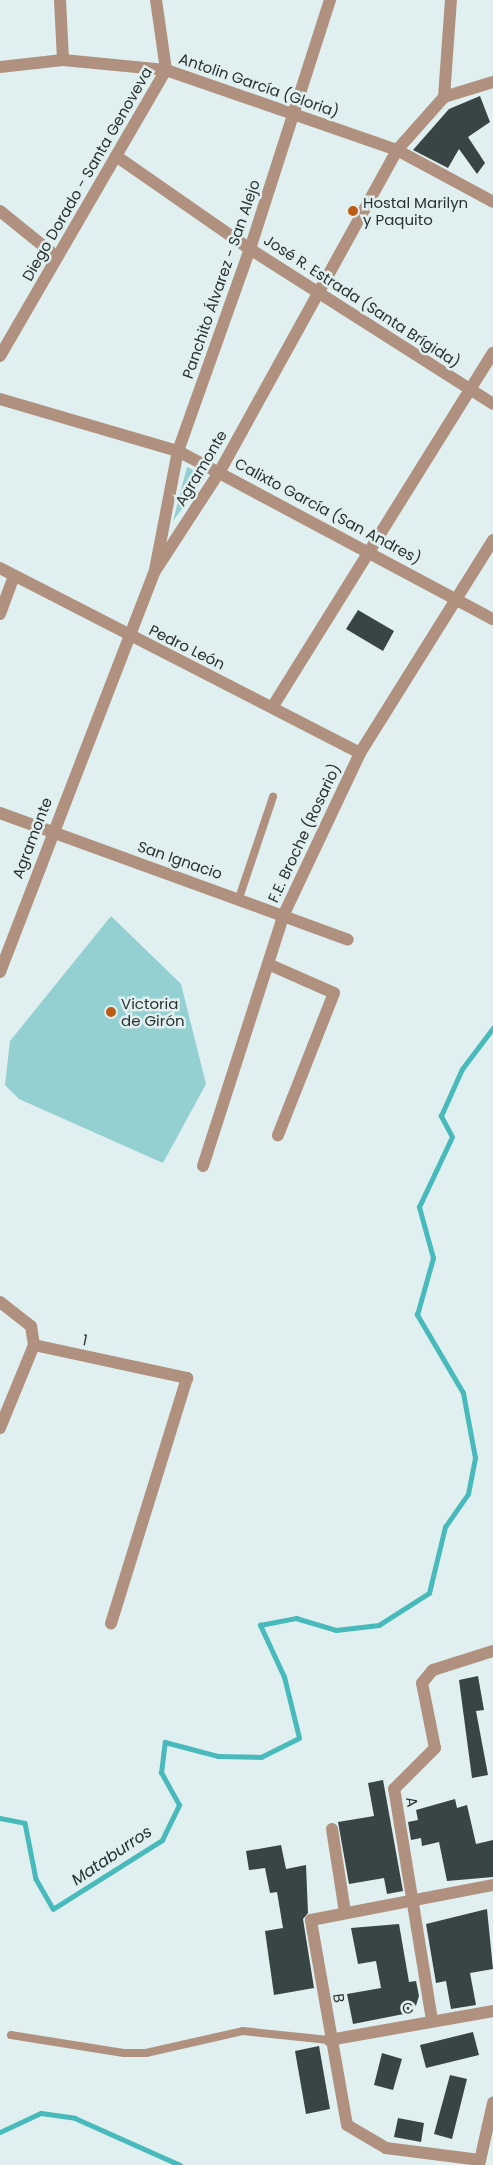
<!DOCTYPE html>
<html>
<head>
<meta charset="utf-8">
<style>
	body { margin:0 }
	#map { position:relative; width:493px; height:2165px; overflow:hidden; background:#e0efef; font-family:Poppins,sans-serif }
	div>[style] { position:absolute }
	.green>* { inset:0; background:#94d0d1 }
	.stream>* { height:4.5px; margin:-2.25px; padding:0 2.25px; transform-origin:2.25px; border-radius:2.25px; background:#49babb }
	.building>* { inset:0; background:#394545 }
	.service>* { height:8px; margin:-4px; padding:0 4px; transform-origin:4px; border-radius:4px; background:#b0917f }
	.minor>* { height:12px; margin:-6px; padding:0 6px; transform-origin:6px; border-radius:6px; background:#b0917f }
	.tertiary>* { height:12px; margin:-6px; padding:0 6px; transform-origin:6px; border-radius:6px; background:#b0917f }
	.dots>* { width:14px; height:14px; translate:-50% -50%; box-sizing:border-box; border:2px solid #e0efef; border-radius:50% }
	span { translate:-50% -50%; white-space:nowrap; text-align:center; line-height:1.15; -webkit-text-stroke:5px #e0efef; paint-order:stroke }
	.street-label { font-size:15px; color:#2b3131 }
	.poi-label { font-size:15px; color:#2b3131 }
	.left { translate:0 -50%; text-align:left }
	.water-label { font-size:16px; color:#1c3030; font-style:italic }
</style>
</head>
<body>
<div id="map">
	<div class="green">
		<div style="clip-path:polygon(187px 467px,206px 476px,173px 521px)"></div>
		<div style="clip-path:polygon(111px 916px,181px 984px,206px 1084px,163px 1163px,19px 1099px,5px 1085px,10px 1041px)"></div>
	</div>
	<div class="stream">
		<div style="left:0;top:1818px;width:25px;rotate:11deg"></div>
		<div style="left:25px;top:1823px;width:57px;rotate:78.9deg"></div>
		<div style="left:36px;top:1879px;width:34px;rotate:60deg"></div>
		<div style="left:53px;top:1909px;width:129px;rotate:-32.3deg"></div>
		<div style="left:162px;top:1840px;width:39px;rotate:-64deg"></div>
		<div style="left:179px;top:1805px;width:37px;rotate:-119deg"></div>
		<div style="left:161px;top:1773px;width:31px;rotate:-83deg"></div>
		<div style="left:165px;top:1742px;width:55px;rotate:14.8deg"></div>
		<div style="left:218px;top:1756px;width:43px;rotate:1.3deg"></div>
		<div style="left:261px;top:1757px;width:42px;rotate:-26.6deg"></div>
		<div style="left:299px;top:1738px;width:63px;rotate:-103.8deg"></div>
		<div style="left:284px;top:1677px;width:57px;rotate:-114.8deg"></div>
		<div style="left:260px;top:1625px;width:37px;rotate:-11deg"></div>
		<div style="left:296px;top:1618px;width:42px;rotate:16.7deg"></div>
		<div style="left:336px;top:1630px;width:43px;rotate:-6.6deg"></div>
		<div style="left:379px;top:1625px;width:59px;rotate:-32.6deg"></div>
		<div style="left:429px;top:1593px;width:68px;rotate:-76.4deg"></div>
		<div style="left:445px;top:1527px;width:40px;rotate:-55.1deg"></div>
		<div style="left:468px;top:1494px;width:37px;rotate:-79deg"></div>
		<div style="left:475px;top:1458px;width:66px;rotate:-100.5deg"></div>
		<div style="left:463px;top:1393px;width:91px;rotate:-120.5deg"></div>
		<div style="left:417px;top:1315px;width:59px;rotate:-74.3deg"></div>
		<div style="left:433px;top:1258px;width:53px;rotate:-105.4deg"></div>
		<div style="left:419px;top:1207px;width:77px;rotate:-64.8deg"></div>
		<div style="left:452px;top:1137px;width:24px;rotate:-118deg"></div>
		<div style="left:441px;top:1116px;width:51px;rotate:-65.9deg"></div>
		<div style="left:462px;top:1069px;width:51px;rotate:-52.9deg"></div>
		<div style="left:0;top:2132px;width:45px;rotate:-24.9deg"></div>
		<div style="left:41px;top:2113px;width:34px;rotate:8deg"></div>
		<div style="left:75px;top:2118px;width:115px;rotate:24.1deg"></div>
	</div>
	<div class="building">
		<div style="clip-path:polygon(480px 96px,490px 122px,468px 137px,485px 163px,477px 174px,459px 149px,448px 168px,413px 150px,449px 109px)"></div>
		<div style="clip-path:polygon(358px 610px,394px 631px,383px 651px,346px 629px)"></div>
		<div style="clip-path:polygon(478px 1676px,484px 1710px,476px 1711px,488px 1775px,472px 1778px,459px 1680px)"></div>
		<div style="clip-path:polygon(383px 1780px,403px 1891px,387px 1894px,384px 1878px,349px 1884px,338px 1822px,374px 1816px,368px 1783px)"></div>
		<div style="clip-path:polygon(455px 1799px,457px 1808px,467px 1805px,476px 1844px,493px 1840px,493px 1877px,447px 1881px,439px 1842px,422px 1846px,421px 1838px,411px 1840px,408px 1822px,418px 1820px,416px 1810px)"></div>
		<div style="clip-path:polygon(281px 1845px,286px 1869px,306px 1865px,308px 1913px,303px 1919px,314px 1988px,274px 1995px,265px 1931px,283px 1928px,277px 1892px,270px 1893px,265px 1868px,249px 1870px,246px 1851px)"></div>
		<div style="clip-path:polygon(487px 1909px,493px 1969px,470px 1973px,476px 2005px,451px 2009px,446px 1981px,436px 1983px,426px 1924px)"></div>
		<div style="clip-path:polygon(399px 1924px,409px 1982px,416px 1981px,419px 1996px,414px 2012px,353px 2024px,347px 1994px,381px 1988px,376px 1961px,358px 1964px,351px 1928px)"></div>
		<div style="clip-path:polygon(473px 2032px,479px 2055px,426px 2068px,420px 2045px)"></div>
		<div style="clip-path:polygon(319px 2046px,330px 2109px,306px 2114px,295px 2051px)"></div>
		<div style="clip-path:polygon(382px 2053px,402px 2059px,393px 2090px,374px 2085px)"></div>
		<div style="clip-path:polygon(450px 2075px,467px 2079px,452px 2139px,434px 2134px)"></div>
		<div style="clip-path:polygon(398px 2118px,424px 2123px,421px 2142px,394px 2137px)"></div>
	</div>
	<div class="service">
		<div style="left:239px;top:898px;width:107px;rotate:-71.4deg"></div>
		<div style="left:11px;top:2035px;width:114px;rotate:9.1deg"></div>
		<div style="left:124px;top:2053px;width:22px"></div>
		<div style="left:146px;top:2053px;width:99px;rotate:-12.8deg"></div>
		<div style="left:243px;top:2031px;width:86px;rotate:6deg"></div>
	</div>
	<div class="minor">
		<div style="left:60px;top:0;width:60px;rotate:87.1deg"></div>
		<div style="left:0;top:67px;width:63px;rotate:-6.3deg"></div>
		<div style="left:63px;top:60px;width:103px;rotate:5.5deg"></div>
		<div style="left:166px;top:70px;width:244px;rotate:19.1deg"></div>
		<div style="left:397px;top:150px;width:109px;rotate:28.4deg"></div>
		<div style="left:116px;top:156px;width:163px;rotate:34.8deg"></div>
		<div style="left:250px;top:249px;width:288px;rotate:32.5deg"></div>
		<div style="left:0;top:211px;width:73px;rotate:38.9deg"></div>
		<div style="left:0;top:356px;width:331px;rotate:-59.9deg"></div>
		<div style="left:166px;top:70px;width:71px;rotate:-98.1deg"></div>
		<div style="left:0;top:399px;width:185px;rotate:16.3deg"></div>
		<div style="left:178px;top:451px;width:357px;rotate:28.1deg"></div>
		<div style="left:0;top:568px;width:405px;rotate:27.2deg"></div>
		<div style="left:155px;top:570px;width:121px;rotate:-79.1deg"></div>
		<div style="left:178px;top:451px;width:214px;rotate:-70.4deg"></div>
		<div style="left:250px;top:249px;width:262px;rotate:-72.2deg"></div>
		<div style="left:0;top:614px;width:40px;rotate:-69.8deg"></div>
		<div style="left:273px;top:706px;width:416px;rotate:-58.1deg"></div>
		<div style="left:0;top:813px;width:370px;rotate:20deg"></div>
		<div style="left:268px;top:964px;width:72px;rotate:23.7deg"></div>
		<div style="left:334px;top:993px;width:153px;rotate:111.5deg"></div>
		<div style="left:203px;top:1166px;width:265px;rotate:-72.2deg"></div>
		<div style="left:284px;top:914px;width:178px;rotate:-64.7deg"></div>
		<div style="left:360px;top:753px;width:251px;rotate:-58deg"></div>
		<div style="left:0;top:1302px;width:39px;rotate:38deg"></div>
		<div style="left:31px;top:1326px;width:19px;rotate:81deg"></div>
		<div style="left:34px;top:1345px;width:90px;rotate:112.3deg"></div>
		<div style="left:34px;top:1345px;width:157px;rotate:12.2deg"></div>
		<div style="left:187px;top:1378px;width:257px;rotate:107.2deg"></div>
		<div style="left:332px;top:1829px;width:84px;rotate:81.1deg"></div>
		<div style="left:432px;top:2020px;width:234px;rotate:-99.3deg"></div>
		<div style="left:394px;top:1789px;width:58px;rotate:-45deg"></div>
		<div style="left:435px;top:1748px;width:66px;rotate:-101.3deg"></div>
		<div style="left:422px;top:1683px;width:17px;rotate:-50deg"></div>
		<div style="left:433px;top:1670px;width:63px;rotate:-17.6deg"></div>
		<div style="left:329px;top:2040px;width:167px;rotate:-10deg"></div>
		<div style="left:480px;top:2160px;width:95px;rotate:-172.7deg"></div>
		<div style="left:386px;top:2148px;width:45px;rotate:-149.5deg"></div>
		<div style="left:347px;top:2125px;width:208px;rotate:-100deg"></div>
		<div style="left:311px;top:1920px;width:185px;rotate:-10.9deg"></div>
	</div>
	<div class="tertiary">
		<div style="left:444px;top:97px;width:51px;rotate:-17deg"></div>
		<div style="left:0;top:972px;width:430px;rotate:-68.9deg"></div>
		<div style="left:155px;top:571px;width:119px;rotate:-57deg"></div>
		<div style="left:220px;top:471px;width:367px;rotate:-61.1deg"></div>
		<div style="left:397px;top:150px;width:71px;rotate:-48.4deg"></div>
		<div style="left:444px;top:97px;width:97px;rotate:-85.9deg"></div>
		<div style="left:479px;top:2165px;width:64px;rotate:-77.3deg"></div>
	</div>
	<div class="dots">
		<div style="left:353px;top:211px;background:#bc5d16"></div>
		<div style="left:111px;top:1012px;background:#bc5d16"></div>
	</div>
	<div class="street-label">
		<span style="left:259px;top:85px;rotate:19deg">Antolin García (Gloria)</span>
		<span style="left:87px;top:174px;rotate:-60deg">Diego Dorado - Santa Genoveva</span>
		<span style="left:221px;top:279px;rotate:-71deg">Panchito Álvarez - San Alejo</span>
		<span style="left:362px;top:301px;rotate:33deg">José R. Estrada (Santa Brígida)</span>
		<span style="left:201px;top:468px;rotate:-59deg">Agramonte</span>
		<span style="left:328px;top:511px;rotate:28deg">Calixto García (San Andres)</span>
		<span style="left:187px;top:647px;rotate:26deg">Pedro León</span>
		<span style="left:304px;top:833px;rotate:-65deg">F.E. Broche (Rosario)</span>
		<span style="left:32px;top:838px;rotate:-69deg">Agramonte</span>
		<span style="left:180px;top:860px;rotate:19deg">San Ignacio</span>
		<span style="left:85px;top:1340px;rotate:12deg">1</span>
		<span style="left:412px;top:1802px;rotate:81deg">A</span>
		<span style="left:339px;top:1998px;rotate:82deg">B</span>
		<span style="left:408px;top:2008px;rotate:-11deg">C</span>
	</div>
	<div class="poi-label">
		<span class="left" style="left:363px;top:211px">Hostal Marilyn<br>y Paquito</span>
		<span class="left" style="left:121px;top:1012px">Victoria<br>de Girón</span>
	</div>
	<div class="water-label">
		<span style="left:112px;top:1856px;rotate:-34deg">Mataburros</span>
	</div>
</div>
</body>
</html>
